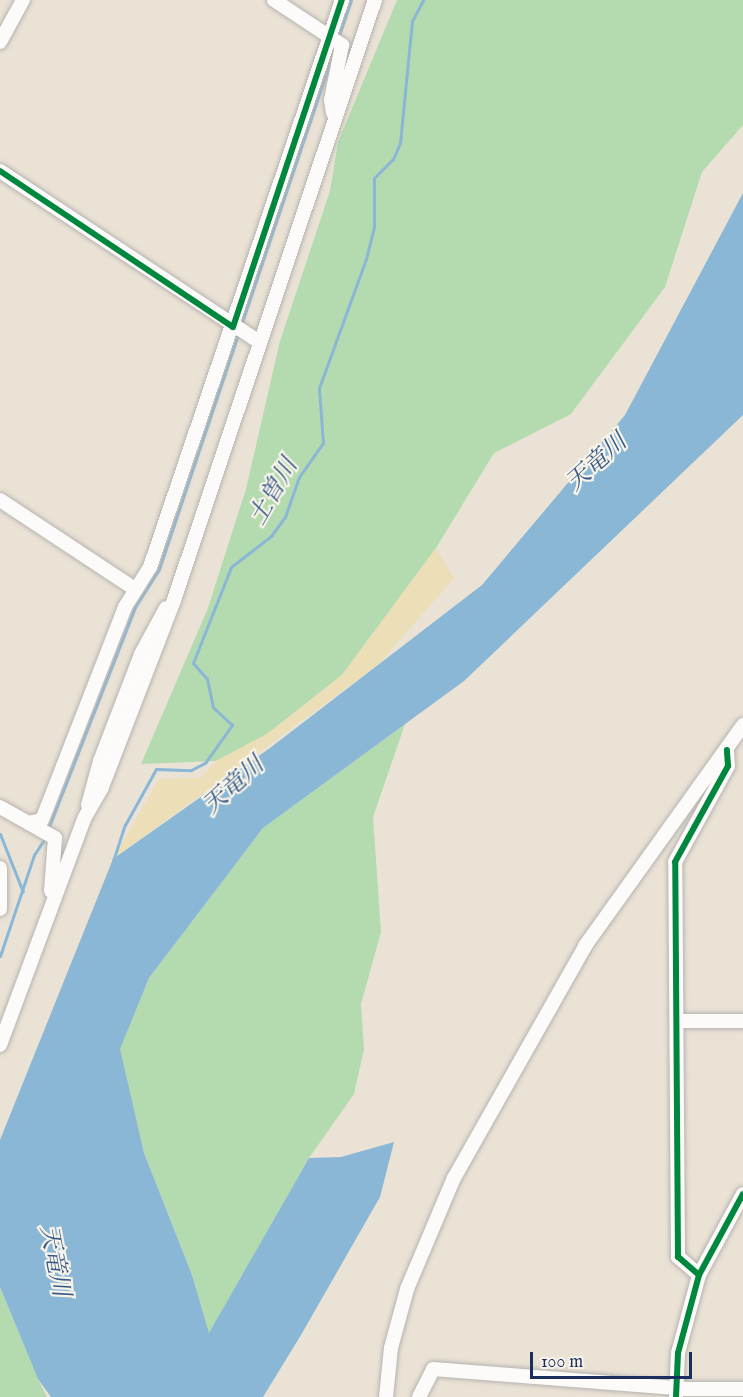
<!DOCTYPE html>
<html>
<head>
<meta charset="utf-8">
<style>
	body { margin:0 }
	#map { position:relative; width:743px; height:1397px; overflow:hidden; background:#eae2d5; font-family:"IM FELL English","Noto Serif JP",serif }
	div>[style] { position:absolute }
	.green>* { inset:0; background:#b4daaf }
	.sand>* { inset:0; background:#ecdeb7 }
	.water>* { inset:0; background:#8ab7d6 }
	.stream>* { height:3px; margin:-1.5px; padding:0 1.5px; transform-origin:1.5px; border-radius:1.5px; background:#8ab7d6 }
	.roads { filter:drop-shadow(0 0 2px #b6b3b0) drop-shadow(0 0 2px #b6b3b0) }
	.minor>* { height:14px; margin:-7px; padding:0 7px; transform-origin:7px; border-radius:7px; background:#fcfbf9 }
	.cycleway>* { height:6px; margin:-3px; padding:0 3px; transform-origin:3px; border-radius:3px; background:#00873e }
	span { translate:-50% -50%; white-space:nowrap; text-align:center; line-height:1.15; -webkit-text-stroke:4.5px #f7f3e8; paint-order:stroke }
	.water-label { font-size:24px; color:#345888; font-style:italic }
	.scale { position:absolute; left:530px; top:1352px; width:162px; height:27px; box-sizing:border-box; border:3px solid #1b2f5e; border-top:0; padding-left:8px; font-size:18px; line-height:21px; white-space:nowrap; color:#1b2f5e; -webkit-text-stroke:4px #f7f3e8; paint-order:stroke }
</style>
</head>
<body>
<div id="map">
	<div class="green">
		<div style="clip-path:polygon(397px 0,743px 0,743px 125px,702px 172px,665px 287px,571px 414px,494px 453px,436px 548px,342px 675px,267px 734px,216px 761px,141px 764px,208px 608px,246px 489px,280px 341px,330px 191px,338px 142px)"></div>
		<div style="clip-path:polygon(405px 724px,373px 817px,381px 932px,361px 1004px,364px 1049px,354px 1094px,309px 1158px,209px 1334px,192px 1275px,144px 1153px,119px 1049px,149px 978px,263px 828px)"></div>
		<div style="clip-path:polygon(0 1287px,38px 1379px,47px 1397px,0 1397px)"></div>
	</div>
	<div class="sand">
		<div style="clip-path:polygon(436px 548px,454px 578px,378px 665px,113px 859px,159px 779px,201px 778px,216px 761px,267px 734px,342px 675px)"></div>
	</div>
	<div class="water">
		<div style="clip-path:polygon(743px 193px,743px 415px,464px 681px,263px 828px,149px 978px,120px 1049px,144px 1153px,192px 1275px,209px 1333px,309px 1158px,341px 1157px,394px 1142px,380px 1197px,301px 1335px,263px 1397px,51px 1397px,38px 1379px,0 1287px,0 1140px,113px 859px,270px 748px,482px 585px,625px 415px)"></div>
	</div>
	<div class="stream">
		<div style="left:338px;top:38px;width:40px;rotate:-71.1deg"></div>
		<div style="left:241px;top:325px;width:290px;rotate:-71.3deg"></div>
		<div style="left:48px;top:829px;width:238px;rotate:-68.6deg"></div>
		<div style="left:135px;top:607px;width:45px;rotate:-57.7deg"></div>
		<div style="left:159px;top:569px;width:248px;rotate:-71.4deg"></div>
		<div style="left:0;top:834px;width:62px;rotate:68.4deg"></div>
		<div style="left:113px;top:861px;width:38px;rotate:-72deg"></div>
		<div style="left:125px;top:825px;width:64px;rotate:-61deg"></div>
		<div style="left:156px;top:769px;width:35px;rotate:2deg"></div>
		<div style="left:191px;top:770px;width:16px;rotate:-27deg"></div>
		<div style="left:205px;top:763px;width:47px;rotate:-54.6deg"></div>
		<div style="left:232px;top:725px;width:26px;rotate:-137deg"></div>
		<div style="left:213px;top:707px;width:29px;rotate:-102deg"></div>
		<div style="left:207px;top:679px;width:21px;rotate:-131deg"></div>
		<div style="left:193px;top:663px;width:103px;rotate:-68.4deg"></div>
		<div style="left:231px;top:567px;width:51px;rotate:-37.8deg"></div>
		<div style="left:271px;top:536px;width:24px;rotate:-54deg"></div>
		<div style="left:285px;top:517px;width:42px;rotate:-70.7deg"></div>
		<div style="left:299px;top:477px;width:42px;rotate:-54.8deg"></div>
		<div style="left:323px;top:443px;width:55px;rotate:-94.2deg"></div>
		<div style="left:319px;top:388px;width:137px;rotate:-70deg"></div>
		<div style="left:366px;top:259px;width:33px;rotate:-76deg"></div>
		<div style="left:374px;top:227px;width:49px;rotate:-90deg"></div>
		<div style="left:374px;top:178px;width:27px;rotate:-45deg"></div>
		<div style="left:393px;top:159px;width:17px;rotate:-66deg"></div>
		<div style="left:400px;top:143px;width:123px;rotate:-84.4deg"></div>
		<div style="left:412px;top:21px;width:24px;rotate:-62deg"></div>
		<div style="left:0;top:956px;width:107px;rotate:-71.4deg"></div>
		<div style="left:34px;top:855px;width:20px;rotate:-57deg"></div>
	</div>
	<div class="roads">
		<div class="minor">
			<div style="left:274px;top:0;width:82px;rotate:33.5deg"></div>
			<div style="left:342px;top:45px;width:56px;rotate:101.3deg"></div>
			<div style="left:331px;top:100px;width:13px;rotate:81deg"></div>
			<div style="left:0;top:42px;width:48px;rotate:-61.3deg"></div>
			<div style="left:0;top:171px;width:309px;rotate:33.4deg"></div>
			<div style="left:0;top:500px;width:162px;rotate:33.4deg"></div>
			<div style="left:106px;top:776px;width:16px;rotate:-112deg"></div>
			<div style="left:100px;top:761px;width:115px;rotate:-69deg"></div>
			<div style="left:141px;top:654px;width:52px;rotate:-61.5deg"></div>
			<div style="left:88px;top:805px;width:46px;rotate:-74.7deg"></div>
			<div style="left:0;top:807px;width:63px;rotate:29.4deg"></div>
			<div style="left:55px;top:838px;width:53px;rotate:94.3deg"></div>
			<div style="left:32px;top:822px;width:10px;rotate:-11deg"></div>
			<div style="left:42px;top:820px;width:229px;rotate:-68.7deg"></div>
			<div style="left:125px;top:607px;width:47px;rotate:-58deg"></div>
			<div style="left:150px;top:567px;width:599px;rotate:-71.29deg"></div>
			<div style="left:0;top:868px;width:41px;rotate:90deg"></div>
			<div style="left:677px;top:1021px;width:66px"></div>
			<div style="left:0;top:1045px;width:243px;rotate:-69.6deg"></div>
			<div style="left:85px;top:817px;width:34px;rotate:-60deg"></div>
			<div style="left:102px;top:787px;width:200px;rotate:-68.9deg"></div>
			<div style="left:174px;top:600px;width:633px;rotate:-71.48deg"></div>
			<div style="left:699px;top:1275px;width:28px;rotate:-139deg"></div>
			<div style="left:678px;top:1257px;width:395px;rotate:-90.4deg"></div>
			<div style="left:675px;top:862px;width:110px;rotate:-61.1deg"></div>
			<div style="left:728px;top:766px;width:16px;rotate:-94deg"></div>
			<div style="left:386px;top:1397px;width:49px;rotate:-84.2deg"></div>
			<div style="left:391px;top:1348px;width:61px;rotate:-74.8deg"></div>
			<div style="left:407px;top:1289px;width:121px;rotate:-67.1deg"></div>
			<div style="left:454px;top:1178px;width:266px;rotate:-60.5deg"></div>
			<div style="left:585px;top:946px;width:272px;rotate:-54.4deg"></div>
			<div style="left:419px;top:1397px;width:31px;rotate:-63deg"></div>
			<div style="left:433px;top:1369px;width:253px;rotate:4.5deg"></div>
			<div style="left:685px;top:1389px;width:58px"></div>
			<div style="left:676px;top:1397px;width:44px;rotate:-87.4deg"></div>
			<div style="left:678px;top:1353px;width:81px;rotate:-74.9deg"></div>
			<div style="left:699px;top:1275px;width:92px;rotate:-61.5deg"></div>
		</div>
	</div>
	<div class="cycleway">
		<div style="left:0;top:171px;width:280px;rotate:33.8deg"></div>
		<div style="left:233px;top:327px;width:345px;rotate:-71.6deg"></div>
		<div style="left:699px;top:1275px;width:28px;rotate:-139deg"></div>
		<div style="left:678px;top:1257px;width:395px;rotate:-90.4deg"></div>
		<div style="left:675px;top:862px;width:110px;rotate:-61.1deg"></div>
		<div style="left:728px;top:766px;width:16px;rotate:-94deg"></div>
		<div style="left:676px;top:1397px;width:44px;rotate:-87.4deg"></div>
		<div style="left:678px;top:1353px;width:81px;rotate:-74.9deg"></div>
		<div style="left:699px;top:1275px;width:92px;rotate:-61.5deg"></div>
	</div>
	<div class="water-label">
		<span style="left:597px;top:463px;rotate:-42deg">天竜川</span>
		<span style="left:274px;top:492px;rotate:-60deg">土曽川</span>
		<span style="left:234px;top:786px;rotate:-42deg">天竜川</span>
		<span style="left:54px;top:1261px;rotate:79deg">天竜川</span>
	</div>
	<div class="scale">100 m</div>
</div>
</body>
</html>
